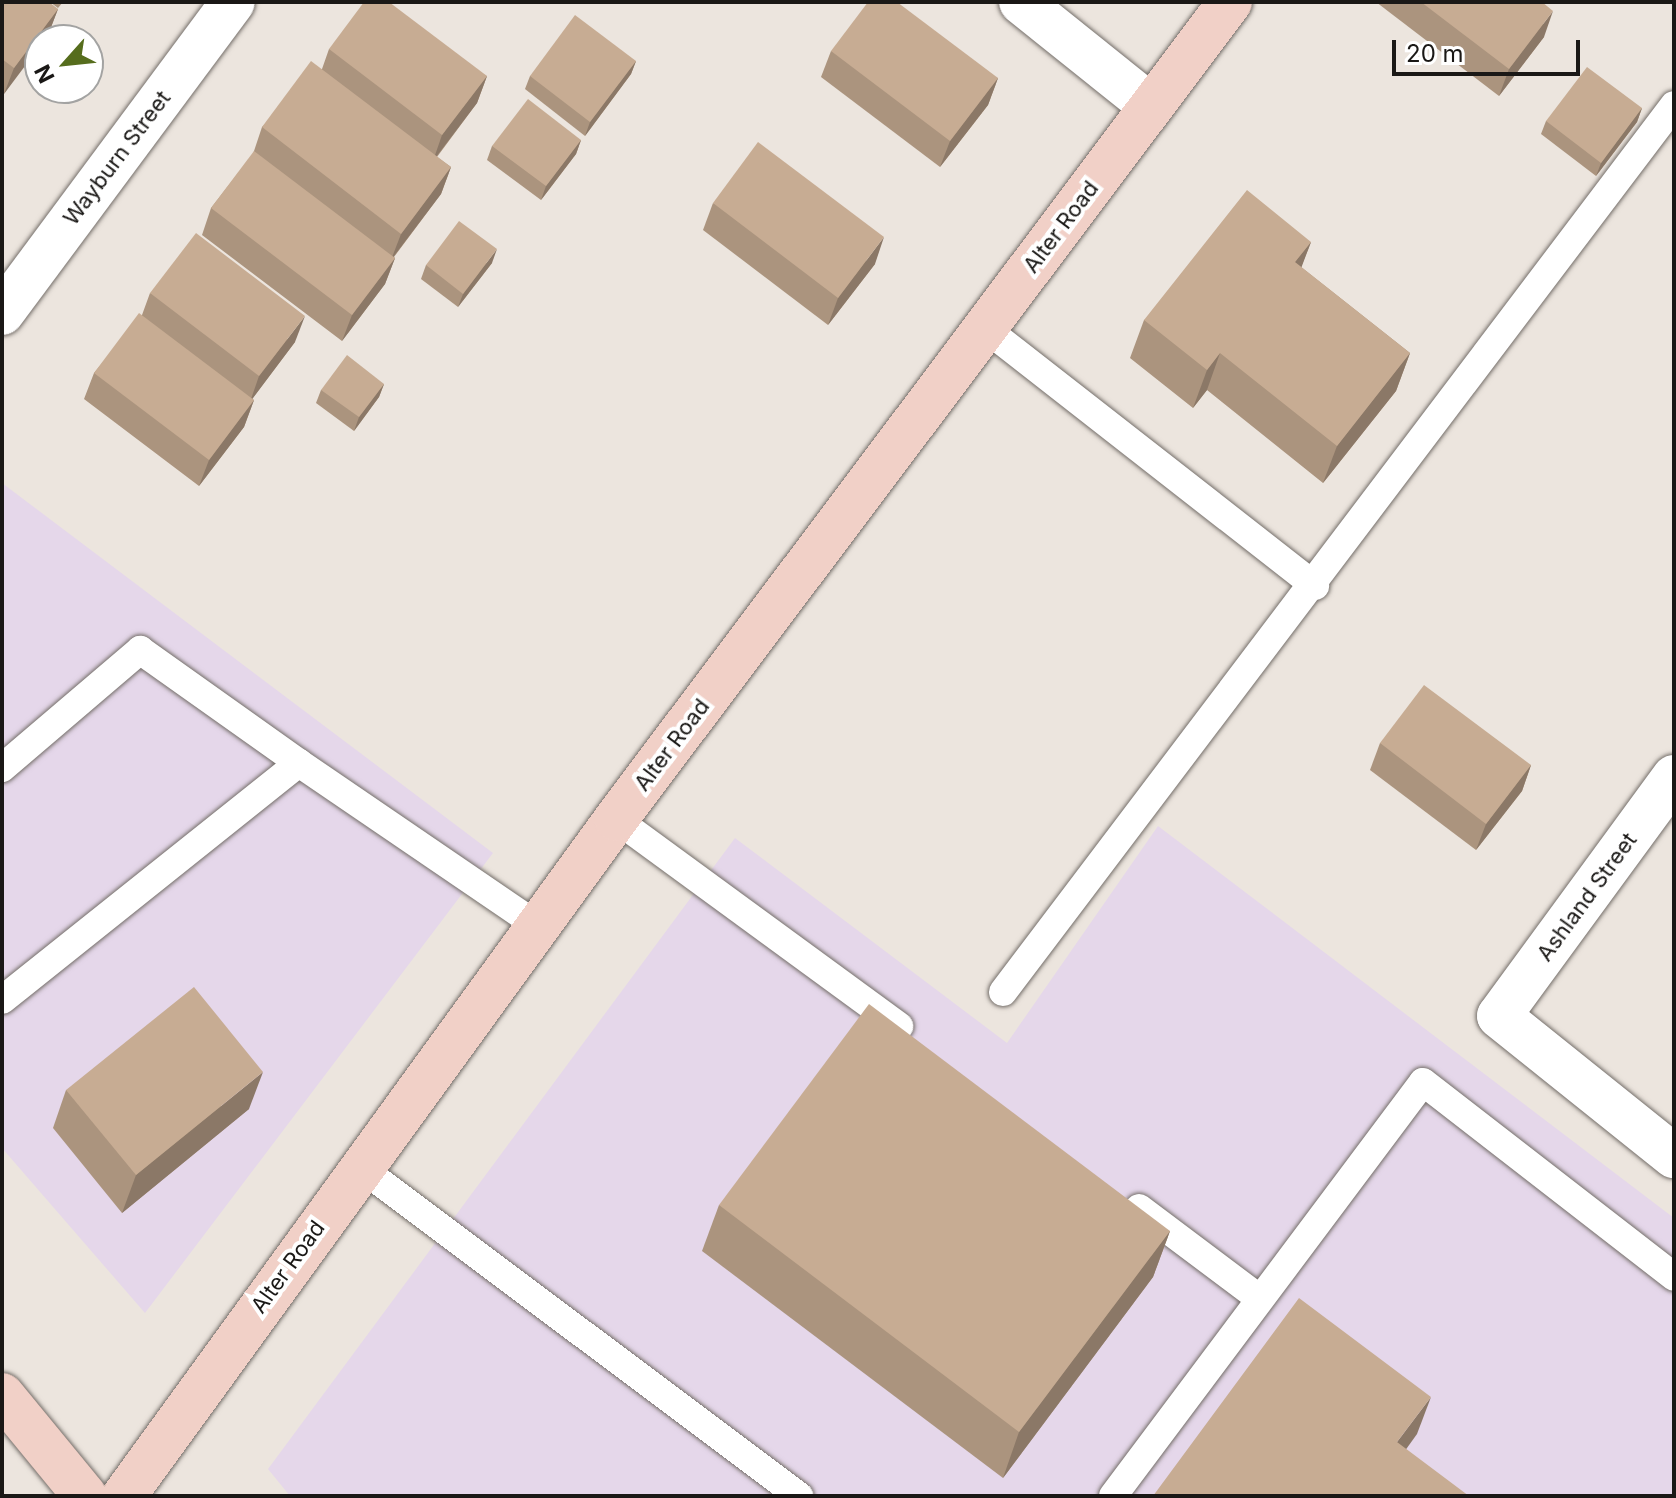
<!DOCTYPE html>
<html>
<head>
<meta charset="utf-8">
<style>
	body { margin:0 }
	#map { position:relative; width:1676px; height:1498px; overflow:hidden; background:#ece5de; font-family:Inter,sans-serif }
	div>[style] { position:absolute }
	.commercial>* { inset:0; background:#e5d7ea }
	.roads { filter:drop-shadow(0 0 2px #746e69) drop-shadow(0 0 2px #746e69) }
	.lane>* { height:28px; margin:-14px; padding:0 14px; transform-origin:14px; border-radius:14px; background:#fff }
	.street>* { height:44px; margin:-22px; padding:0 22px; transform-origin:22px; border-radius:22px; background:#fff }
	.secondary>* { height:44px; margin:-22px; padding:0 22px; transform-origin:22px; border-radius:22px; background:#f1d0c7 }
	.wall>* { inset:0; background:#ab947e }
	.shaded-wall>* { inset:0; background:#8b7867 }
	.building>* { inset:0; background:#c7ac93 }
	span { translate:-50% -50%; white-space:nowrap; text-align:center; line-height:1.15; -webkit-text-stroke:8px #fff; paint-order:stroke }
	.street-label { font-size:22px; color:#1a1816 }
	.frame { position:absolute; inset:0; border:4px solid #1a1816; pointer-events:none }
	.north { position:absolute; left:24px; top:24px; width:80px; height:80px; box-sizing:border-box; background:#fff; border:2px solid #a3a3a2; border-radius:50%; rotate:243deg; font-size:22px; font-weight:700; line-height:32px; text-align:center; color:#1a1816 }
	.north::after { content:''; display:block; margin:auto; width:28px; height:36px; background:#566d1d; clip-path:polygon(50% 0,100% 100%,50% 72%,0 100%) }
	.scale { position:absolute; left:1392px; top:40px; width:188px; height:36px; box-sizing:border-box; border:4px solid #1a1816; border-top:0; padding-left:10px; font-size:24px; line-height:28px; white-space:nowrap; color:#1a1816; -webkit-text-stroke:6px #fff; paint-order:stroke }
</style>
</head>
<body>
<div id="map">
	<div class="commercial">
		<div style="clip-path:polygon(2px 483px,493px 853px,145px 1313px,2px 1148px)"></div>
		<div style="clip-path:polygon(1158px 826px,1674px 1218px,1674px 1496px,290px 1496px,268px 1469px,735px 838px,1007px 1043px)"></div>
	</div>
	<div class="roads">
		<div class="lane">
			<div style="left:985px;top:328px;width:419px;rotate:38deg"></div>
			<div style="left:2px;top:768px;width:182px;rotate:-40.5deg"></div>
			<div style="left:140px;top:650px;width:195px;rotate:35.4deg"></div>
			<div style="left:616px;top:819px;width:351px;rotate:36.2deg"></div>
			<div style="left:1003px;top:992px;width:1112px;rotate:-52.89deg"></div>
			<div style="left:2px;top:1000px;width:380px;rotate:-38.6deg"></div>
			<div style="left:299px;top:763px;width:289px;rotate:34.3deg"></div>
			<div style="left:360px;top:1167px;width:549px;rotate:36.85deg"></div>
			<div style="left:1139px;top:1208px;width:151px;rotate:36.9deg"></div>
			<div style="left:1113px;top:1496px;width:517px;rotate:-53.17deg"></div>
			<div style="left:1423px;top:1082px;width:318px;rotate:37.8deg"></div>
		</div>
		<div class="street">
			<div style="left:1021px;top:2px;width:166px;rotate:38.7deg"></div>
			<div style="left:2px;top:313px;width:387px;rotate:-53.4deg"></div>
			<div style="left:1674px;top:777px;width:296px;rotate:126.2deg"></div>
			<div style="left:1499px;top:1016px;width:224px;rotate:38.7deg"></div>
		</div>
		<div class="secondary">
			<div style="left:2px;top:1395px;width:131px;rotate:50.6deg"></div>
			<div style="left:124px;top:1496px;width:837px;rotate:-53.99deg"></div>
			<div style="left:616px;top:819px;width:1022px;rotate:-53.07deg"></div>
		</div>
	</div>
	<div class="wall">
		<div style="clip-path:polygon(2px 2px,58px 9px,48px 35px,45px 40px,40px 40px,4px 94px,2px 93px)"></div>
		<div style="clip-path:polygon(50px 2px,63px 2px,58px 8px)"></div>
		<div style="clip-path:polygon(1376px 2px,1542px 2px,1544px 37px,1499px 96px)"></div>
		<div style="clip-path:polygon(329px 49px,487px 76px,477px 103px,437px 157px,451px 167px,441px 194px,394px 257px,395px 258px,385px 284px,342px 341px,202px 235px,211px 208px,253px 154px,262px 127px,322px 69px)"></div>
		<div style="clip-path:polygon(831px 51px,998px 78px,988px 105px,940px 167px,821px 77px)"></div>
		<div style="clip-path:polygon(636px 61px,631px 74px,585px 136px,525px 89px,530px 76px)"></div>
		<div style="clip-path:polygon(1642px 108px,1637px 122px,1596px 176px,1541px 134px,1546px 121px)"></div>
		<div style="clip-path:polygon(581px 140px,576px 154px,541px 200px,487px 160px,492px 146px)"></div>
		<div style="clip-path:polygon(713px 203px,875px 264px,828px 325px,703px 230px)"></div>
		<div style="clip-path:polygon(1311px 242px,1301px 267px,1410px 353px,1396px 391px,1323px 483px,1207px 390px,1193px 408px,1130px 358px,1144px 320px)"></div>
		<div style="clip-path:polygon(492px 263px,458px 307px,421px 279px,426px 265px)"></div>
		<div style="clip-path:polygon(150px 293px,295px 342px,252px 399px,254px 400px,244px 427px,199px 486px,84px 399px,94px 373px,142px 315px)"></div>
		<div style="clip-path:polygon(384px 384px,379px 397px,354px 431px,316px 403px,321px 390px)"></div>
		<div style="clip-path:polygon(1380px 743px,1531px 765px,1522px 791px,1476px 850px,1370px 770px)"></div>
		<div style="clip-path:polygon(66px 1090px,249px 1109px,122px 1213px,53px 1128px)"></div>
		<div style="clip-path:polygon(719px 1205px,1170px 1231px,1153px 1277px,1003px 1478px,702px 1251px)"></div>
	</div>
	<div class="shaded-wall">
		<div style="clip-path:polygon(58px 9px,48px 35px,45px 40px,40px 40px,40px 46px,4px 94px,14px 68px)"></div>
		<div style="clip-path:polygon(1553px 11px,1544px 37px,1499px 96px,1509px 69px)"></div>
		<div style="clip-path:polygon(636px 61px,631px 74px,585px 136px,590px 122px)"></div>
		<div style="clip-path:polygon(487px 76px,477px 103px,433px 161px,442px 135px)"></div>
		<div style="clip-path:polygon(998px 78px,988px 105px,940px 167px,950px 141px)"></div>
		<div style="clip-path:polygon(1642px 108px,1637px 122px,1596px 176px,1601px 163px)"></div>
		<div style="clip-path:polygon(581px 140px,576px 154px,541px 200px,546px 186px)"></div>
		<div style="clip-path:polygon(451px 167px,441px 194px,391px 260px,401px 234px)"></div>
		<div style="clip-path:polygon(884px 237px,875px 264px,828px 325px,838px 298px)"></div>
		<div style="clip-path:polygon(1311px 242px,1297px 279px,1295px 262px)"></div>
		<div style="clip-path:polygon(497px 249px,492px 263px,458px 307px,463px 294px)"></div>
		<div style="clip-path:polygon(395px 258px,385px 284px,342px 341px,352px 315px)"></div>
		<div style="clip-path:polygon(305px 316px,295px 342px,250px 402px,259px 376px)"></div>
		<div style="clip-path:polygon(1220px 353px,1207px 390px,1193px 408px,1207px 370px)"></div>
		<div style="clip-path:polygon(1410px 353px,1396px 391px,1323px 483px,1337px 446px)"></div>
		<div style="clip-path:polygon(384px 384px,379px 397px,354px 431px,359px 417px)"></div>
		<div style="clip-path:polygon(254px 400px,244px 427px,199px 486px,209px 460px)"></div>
		<div style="clip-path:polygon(1531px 765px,1522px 791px,1476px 850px,1486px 824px)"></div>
		<div style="clip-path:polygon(263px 1072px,249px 1109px,122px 1213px,136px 1175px)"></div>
		<div style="clip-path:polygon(1170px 1231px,1153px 1277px,1003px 1478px,1019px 1432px)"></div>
		<div style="clip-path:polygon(1431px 1397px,1417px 1434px,1384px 1480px,1397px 1442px)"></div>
	</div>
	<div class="building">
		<div style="clip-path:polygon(2px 2px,49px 2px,58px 9px,14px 68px,2px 59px)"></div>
		<div style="clip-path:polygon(364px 2px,389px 2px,487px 76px,442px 135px,329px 49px)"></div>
		<div style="clip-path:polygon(868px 2px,897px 2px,998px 78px,950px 141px,831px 51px)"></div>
		<div style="clip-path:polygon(1421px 2px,1542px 2px,1553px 11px,1509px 69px)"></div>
		<div style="clip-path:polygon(575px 15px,636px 61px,590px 122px,530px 76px)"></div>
		<div style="clip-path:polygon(311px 61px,451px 167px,401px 234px,262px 127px)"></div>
		<div style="clip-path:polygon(1587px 67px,1642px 108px,1601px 163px,1546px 121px)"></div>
		<div style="clip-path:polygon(528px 99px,581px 140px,546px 186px,492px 146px)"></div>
		<div style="clip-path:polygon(758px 142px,884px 237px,838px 298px,713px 203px)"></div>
		<div style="clip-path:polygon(254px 151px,395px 258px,352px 315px,211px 208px)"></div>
		<div style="clip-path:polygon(1247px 190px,1311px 242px,1295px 262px,1410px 353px,1337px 446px,1220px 353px,1207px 370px,1144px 320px)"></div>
		<div style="clip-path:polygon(459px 221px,497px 249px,463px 294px,426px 265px)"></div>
		<div style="clip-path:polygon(196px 233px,305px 316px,259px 376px,150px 293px)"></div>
		<div style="clip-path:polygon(139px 313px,254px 400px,209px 460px,94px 373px)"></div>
		<div style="clip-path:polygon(347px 355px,384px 384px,359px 417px,321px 390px)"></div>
		<div style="clip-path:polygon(1424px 685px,1531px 765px,1486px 824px,1380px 743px)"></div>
		<div style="clip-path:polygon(194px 987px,263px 1072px,136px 1175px,66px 1090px)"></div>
		<div style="clip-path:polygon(869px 1004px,1170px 1231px,1019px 1432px,719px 1205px)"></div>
		<div style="clip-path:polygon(1299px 1298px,1431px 1397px,1397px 1442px,1469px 1496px,1153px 1496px)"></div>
	</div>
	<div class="street-label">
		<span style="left:117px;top:158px;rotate:-53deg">Wayburn Street</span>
		<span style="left:1061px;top:227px;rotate:-53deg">Alter Road</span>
		<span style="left:672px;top:745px;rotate:-53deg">Alter Road</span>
		<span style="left:1587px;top:897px;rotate:-54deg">Ashland Street</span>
		<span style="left:288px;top:1267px;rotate:-54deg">Alter Road</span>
	</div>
	<div class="frame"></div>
	<div class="north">N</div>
	<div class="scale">20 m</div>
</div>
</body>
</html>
